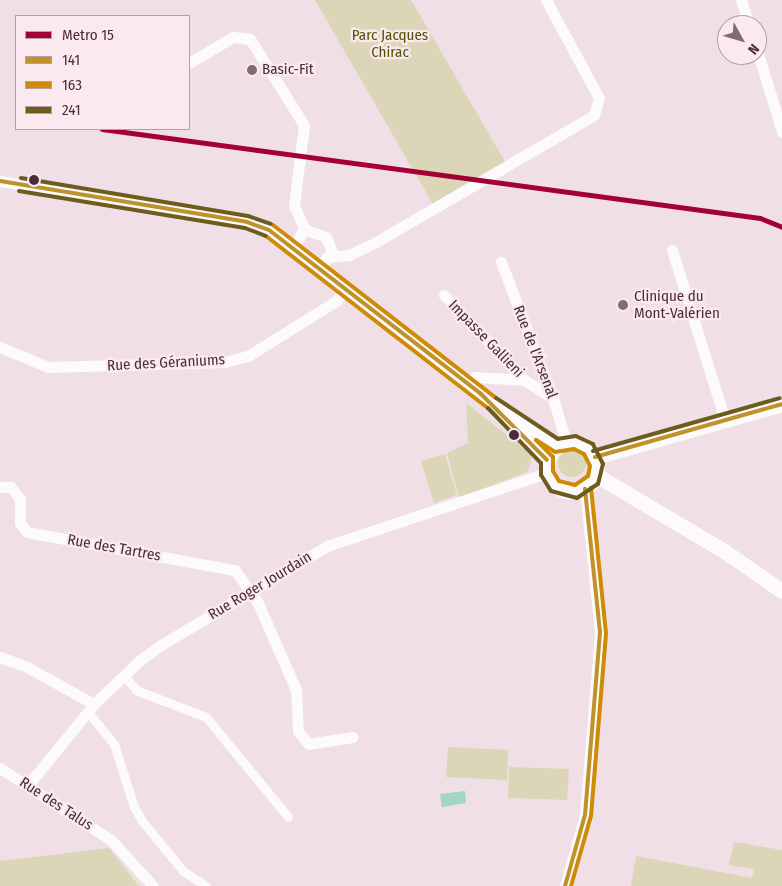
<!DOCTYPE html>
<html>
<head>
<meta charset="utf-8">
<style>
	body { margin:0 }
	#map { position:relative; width:782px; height:886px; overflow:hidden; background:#f0dfe6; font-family:"Fira Sans Condensed",sans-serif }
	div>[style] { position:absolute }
	.green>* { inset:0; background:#dbd6b7 }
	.round { border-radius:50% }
	.water>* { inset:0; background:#a2d5c5 }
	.pedestrian>* { height:9px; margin:-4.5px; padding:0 4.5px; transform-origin:4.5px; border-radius:4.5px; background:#fdfafb }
	.minor>* { height:11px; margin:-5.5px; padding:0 5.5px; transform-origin:5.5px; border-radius:5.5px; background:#fdfafb }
	.tertiary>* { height:15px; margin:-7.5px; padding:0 7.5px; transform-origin:7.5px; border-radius:7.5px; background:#fdfafb }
	.tertiary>.ring { margin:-7.5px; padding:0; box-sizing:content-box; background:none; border:15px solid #fdfafb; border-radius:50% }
	.bus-1>* { height:4px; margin:-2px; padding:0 2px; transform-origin:2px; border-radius:2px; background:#bf922b }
	.bus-2>* { height:4px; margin:-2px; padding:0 2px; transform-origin:2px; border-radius:2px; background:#ce8b06 }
	.bus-3>* { height:4px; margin:-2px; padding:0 2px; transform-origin:2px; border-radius:2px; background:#6e5b1e }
	.metro-1>* { height:5px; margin:-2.5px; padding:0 2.5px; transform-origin:2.5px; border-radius:2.5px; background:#a50034 }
	.dots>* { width:14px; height:14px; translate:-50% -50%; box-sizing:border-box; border:2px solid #faeaf0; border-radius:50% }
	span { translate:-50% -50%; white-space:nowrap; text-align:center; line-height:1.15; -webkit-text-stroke:4.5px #faeaf0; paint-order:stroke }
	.park-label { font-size:15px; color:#505200 }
	.poi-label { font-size:15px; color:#4b2b3a }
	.left { translate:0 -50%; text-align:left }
	.street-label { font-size:15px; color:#4b2b3a }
	.legend { position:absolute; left:15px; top:15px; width:175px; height:115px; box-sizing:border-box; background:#faeaf0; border:1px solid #b49ea7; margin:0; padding:6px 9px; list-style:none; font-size:15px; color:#4b2b3a }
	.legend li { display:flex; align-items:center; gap:10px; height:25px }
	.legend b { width:25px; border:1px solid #b49ea7 }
	.north { position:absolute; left:717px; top:15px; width:50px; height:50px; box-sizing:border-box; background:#faeaf0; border:1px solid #b49ea7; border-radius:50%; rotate:129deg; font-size:14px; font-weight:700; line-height:20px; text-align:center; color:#4b2b3a }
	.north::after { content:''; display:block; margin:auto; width:18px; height:22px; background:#856a76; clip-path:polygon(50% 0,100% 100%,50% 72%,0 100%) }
</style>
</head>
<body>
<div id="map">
	<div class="green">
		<div style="clip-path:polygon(315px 0,411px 0,507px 165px,435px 208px)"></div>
		<div style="clip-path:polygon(466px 403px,531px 454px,531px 463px,527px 472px,459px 498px,447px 453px,468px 443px)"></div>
		<div class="round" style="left:558px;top:449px;width:28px;height:28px"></div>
		<div style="clip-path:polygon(445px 454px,457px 495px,434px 503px,421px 461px)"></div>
		<div style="clip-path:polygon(448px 747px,508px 750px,507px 780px,446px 777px)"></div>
		<div style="clip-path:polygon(509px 767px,569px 769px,567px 800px,508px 798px)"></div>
		<div style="clip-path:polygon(734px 842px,782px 850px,782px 886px,631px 886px,636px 856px,752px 878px,754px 869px,729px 865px)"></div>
		<div style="clip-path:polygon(109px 848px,139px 886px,0 886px,0 861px)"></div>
	</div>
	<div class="water">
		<div style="clip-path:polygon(465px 791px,466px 803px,442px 807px,440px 794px)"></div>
	</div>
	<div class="pedestrian">
		<div style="left:124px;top:675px;width:19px;rotate:51deg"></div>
		<div style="left:136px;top:690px;width:75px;rotate:21.1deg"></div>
		<div style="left:206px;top:717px;width:129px;rotate:50.6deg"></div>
		<div style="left:88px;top:712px;width:41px;rotate:50.9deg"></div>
		<div style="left:114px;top:744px;width:66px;rotate:72.4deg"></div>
		<div style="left:134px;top:807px;width:16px;rotate:60deg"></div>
		<div style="left:142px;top:821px;width:65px;rotate:50.6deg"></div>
		<div style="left:183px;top:871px;width:27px;rotate:33deg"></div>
	</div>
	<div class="minor">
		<div style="left:741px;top:0;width:26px;rotate:72deg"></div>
		<div style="left:757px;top:50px;width:86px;rotate:73deg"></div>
		<div style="left:189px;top:63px;width:51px;rotate:-30.6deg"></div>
		<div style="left:233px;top:37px;width:17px;rotate:7deg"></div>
		<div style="left:250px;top:39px;width:102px;rotate:57.9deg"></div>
		<div style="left:304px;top:125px;width:81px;rotate:97.1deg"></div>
		<div style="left:294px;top:205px;width:26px;rotate:67deg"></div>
		<div style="left:304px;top:229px;width:22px;rotate:120deg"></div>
		<div style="left:0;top:181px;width:250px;rotate:9.4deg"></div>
		<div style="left:247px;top:222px;width:23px;rotate:20deg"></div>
		<div style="left:269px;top:230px;width:282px;rotate:37.8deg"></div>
		<div style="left:492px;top:403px;width:78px;rotate:33.5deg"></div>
		<div style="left:304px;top:229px;width:23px;rotate:20deg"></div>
		<div style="left:326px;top:237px;width:19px;rotate:69deg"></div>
		<div style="left:672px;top:250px;width:178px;rotate:72.7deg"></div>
		<div style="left:501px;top:262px;width:146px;rotate:69.1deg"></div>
		<div style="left:553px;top:398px;width:46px;rotate:73.5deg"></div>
		<div style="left:318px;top:270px;width:16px;rotate:-55deg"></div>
		<div style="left:327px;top:257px;width:22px;rotate:-5deg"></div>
		<div style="left:349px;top:255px;width:30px;rotate:-26deg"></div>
		<div style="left:376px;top:242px;width:252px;rotate:-30.2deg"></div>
		<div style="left:594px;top:115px;width:18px;rotate:-74deg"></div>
		<div style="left:599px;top:98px;width:111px;rotate:-118.4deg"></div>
		<div style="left:444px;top:295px;width:117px;rotate:46.7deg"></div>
		<div style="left:524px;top:380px;width:34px;rotate:32deg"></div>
		<div style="left:0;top:347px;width:52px;rotate:22.6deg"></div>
		<div style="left:48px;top:367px;width:176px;rotate:-1.6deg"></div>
		<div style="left:224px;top:362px;width:25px;rotate:-14deg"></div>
		<div style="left:248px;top:356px;width:104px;rotate:-32deg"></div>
		<div style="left:336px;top:301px;width:13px;rotate:-51deg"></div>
		<div style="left:468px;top:384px;width:10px;rotate:-45deg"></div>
		<div style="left:475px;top:377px;width:49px;rotate:3.5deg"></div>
		<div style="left:503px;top:415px;width:63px;rotate:45.6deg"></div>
		<div style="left:0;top:487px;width:11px"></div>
		<div style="left:11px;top:487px;width:15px;rotate:53deg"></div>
		<div style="left:20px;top:499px;width:24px;rotate:90deg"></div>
		<div style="left:20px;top:523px;width:11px;rotate:52deg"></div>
		<div style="left:27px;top:532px;width:211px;rotate:10.4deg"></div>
		<div style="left:235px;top:570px;width:38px;rotate:55deg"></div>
		<div style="left:257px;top:601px;width:97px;rotate:66.3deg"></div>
		<div style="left:296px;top:690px;width:41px;rotate:87.2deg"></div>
		<div style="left:298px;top:731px;width:16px;rotate:52deg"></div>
		<div style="left:308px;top:744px;width:45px;rotate:-9deg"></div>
		<div style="left:0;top:657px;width:29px;rotate:20deg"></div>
		<div style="left:27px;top:667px;width:77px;rotate:28.9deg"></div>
		<div style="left:0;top:768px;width:132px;rotate:33deg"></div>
		<div style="left:111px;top:840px;width:62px;rotate:47.6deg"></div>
		<div style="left:28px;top:785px;width:104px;rotate:-50.8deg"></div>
		<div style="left:94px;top:704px;width:64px;rotate:-43.7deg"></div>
		<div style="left:140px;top:660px;width:26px;rotate:-36deg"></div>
		<div style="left:161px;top:645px;width:193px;rotate:-30.8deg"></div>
		<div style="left:327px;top:546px;width:232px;rotate:-18.4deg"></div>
		<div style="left:565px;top:886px;width:74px;rotate:-74.3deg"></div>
		<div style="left:585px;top:815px;width:184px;rotate:-85.3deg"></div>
		<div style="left:600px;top:632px;width:144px;rotate:-96deg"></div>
	</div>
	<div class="tertiary">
		<div class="ring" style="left:547px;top:442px;width:35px;height:35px"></div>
		<div style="left:595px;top:457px;width:194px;rotate:-15.8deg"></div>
		<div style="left:596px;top:475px;width:149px;rotate:30.7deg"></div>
		<div style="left:724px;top:551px;width:70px;rotate:34.6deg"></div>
	</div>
	<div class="bus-1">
		<div style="left:0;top:181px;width:250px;rotate:9.4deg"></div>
		<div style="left:247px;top:222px;width:23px;rotate:20deg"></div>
		<div style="left:269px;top:230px;width:268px;rotate:37.7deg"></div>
		<div style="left:481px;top:394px;width:93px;rotate:45deg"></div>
		<div style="left:595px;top:457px;width:194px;rotate:-15.8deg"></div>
		<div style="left:565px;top:886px;width:74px;rotate:-74.3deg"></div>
		<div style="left:585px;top:815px;width:184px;rotate:-85.3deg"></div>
		<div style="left:600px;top:632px;width:144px;rotate:-96deg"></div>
	</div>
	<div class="bus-2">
		<div style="left:273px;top:225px;width:282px;rotate:37.8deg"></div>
		<div style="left:266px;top:236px;width:281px;rotate:37.8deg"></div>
		<div style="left:536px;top:440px;width:22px;rotate:32deg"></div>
		<div style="left:555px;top:452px;width:19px;rotate:-9deg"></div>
		<div style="left:574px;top:449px;width:11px;rotate:27deg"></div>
		<div style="left:584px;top:454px;width:13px;rotate:63deg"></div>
		<div style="left:590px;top:466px;width:10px;rotate:101deg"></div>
		<div style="left:588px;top:476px;width:16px;rotate:145deg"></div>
		<div style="left:575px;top:485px;width:16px;rotate:-166deg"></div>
		<div style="left:559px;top:481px;width:12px;rotate:-121deg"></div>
		<div style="left:553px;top:471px;width:14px;rotate:-90deg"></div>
		<div style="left:553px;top:457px;width:24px;rotate:-135deg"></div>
		<div style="left:571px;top:886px;width:73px;rotate:-74.1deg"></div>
		<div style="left:591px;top:816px;width:184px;rotate:-85.3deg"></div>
		<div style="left:606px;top:633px;width:146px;rotate:-95.9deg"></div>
	</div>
	<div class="bus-3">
		<div style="left:21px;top:178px;width:230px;rotate:9.5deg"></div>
		<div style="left:248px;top:216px;width:24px;rotate:19deg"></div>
		<div style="left:19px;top:191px;width:229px;rotate:9.3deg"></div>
		<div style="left:245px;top:228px;width:22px;rotate:21deg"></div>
		<div style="left:488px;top:408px;width:76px;rotate:46.1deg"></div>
		<div style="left:541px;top:463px;width:12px;rotate:90deg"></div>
		<div style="left:541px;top:475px;width:19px;rotate:58deg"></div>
		<div style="left:551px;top:491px;width:27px;rotate:15deg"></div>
		<div style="left:577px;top:498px;width:25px;rotate:-34deg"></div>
		<div style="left:598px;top:484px;width:21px;rotate:-76deg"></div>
		<div style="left:603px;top:464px;width:22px;rotate:-117deg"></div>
		<div style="left:593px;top:444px;width:19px;rotate:-155deg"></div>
		<div style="left:576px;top:436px;width:18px;rotate:171deg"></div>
		<div style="left:558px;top:439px;width:74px;rotate:-146.5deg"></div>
		<div style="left:593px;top:451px;width:194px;rotate:-15.8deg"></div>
	</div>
	<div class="metro-1">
		<div style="left:102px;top:129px;width:664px;rotate:7.7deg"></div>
		<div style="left:760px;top:218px;width:24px;rotate:22deg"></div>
	</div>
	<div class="dots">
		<div style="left:252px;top:70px;background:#856a76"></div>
		<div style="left:34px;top:180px;background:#4b2b3a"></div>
		<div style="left:623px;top:305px;background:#856a76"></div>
		<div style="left:514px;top:435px;background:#4b2b3a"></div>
	</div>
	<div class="park-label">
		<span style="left:390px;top:44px">Parc Jacques<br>Chirac</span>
	</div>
	<div class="poi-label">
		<span class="left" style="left:262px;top:70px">Basic-Fit</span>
		<span class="left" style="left:634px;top:305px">Clinique du<br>Mont-Valérien</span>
	</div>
	<div class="street-label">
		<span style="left:486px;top:339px;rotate:46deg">Impasse Gallieni</span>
		<span style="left:535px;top:352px;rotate:69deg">Rue de l'Arsenal</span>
		<span style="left:166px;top:363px;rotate:-3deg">Rue des Géraniums</span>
		<span style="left:114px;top:548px;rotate:10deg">Rue des Tartres</span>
		<span style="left:260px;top:586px;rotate:-31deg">Rue Roger Jourdain</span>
		<span style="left:56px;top:804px;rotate:33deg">Rue des Talus</span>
	</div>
	<ul class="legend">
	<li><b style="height:6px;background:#a50034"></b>Metro 15</li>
	<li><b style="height:6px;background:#bf922b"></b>141</li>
	<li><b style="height:6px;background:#ce8b06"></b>163</li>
	<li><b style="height:6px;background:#6e5b1e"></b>241</li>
	</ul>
	<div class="north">N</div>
</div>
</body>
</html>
